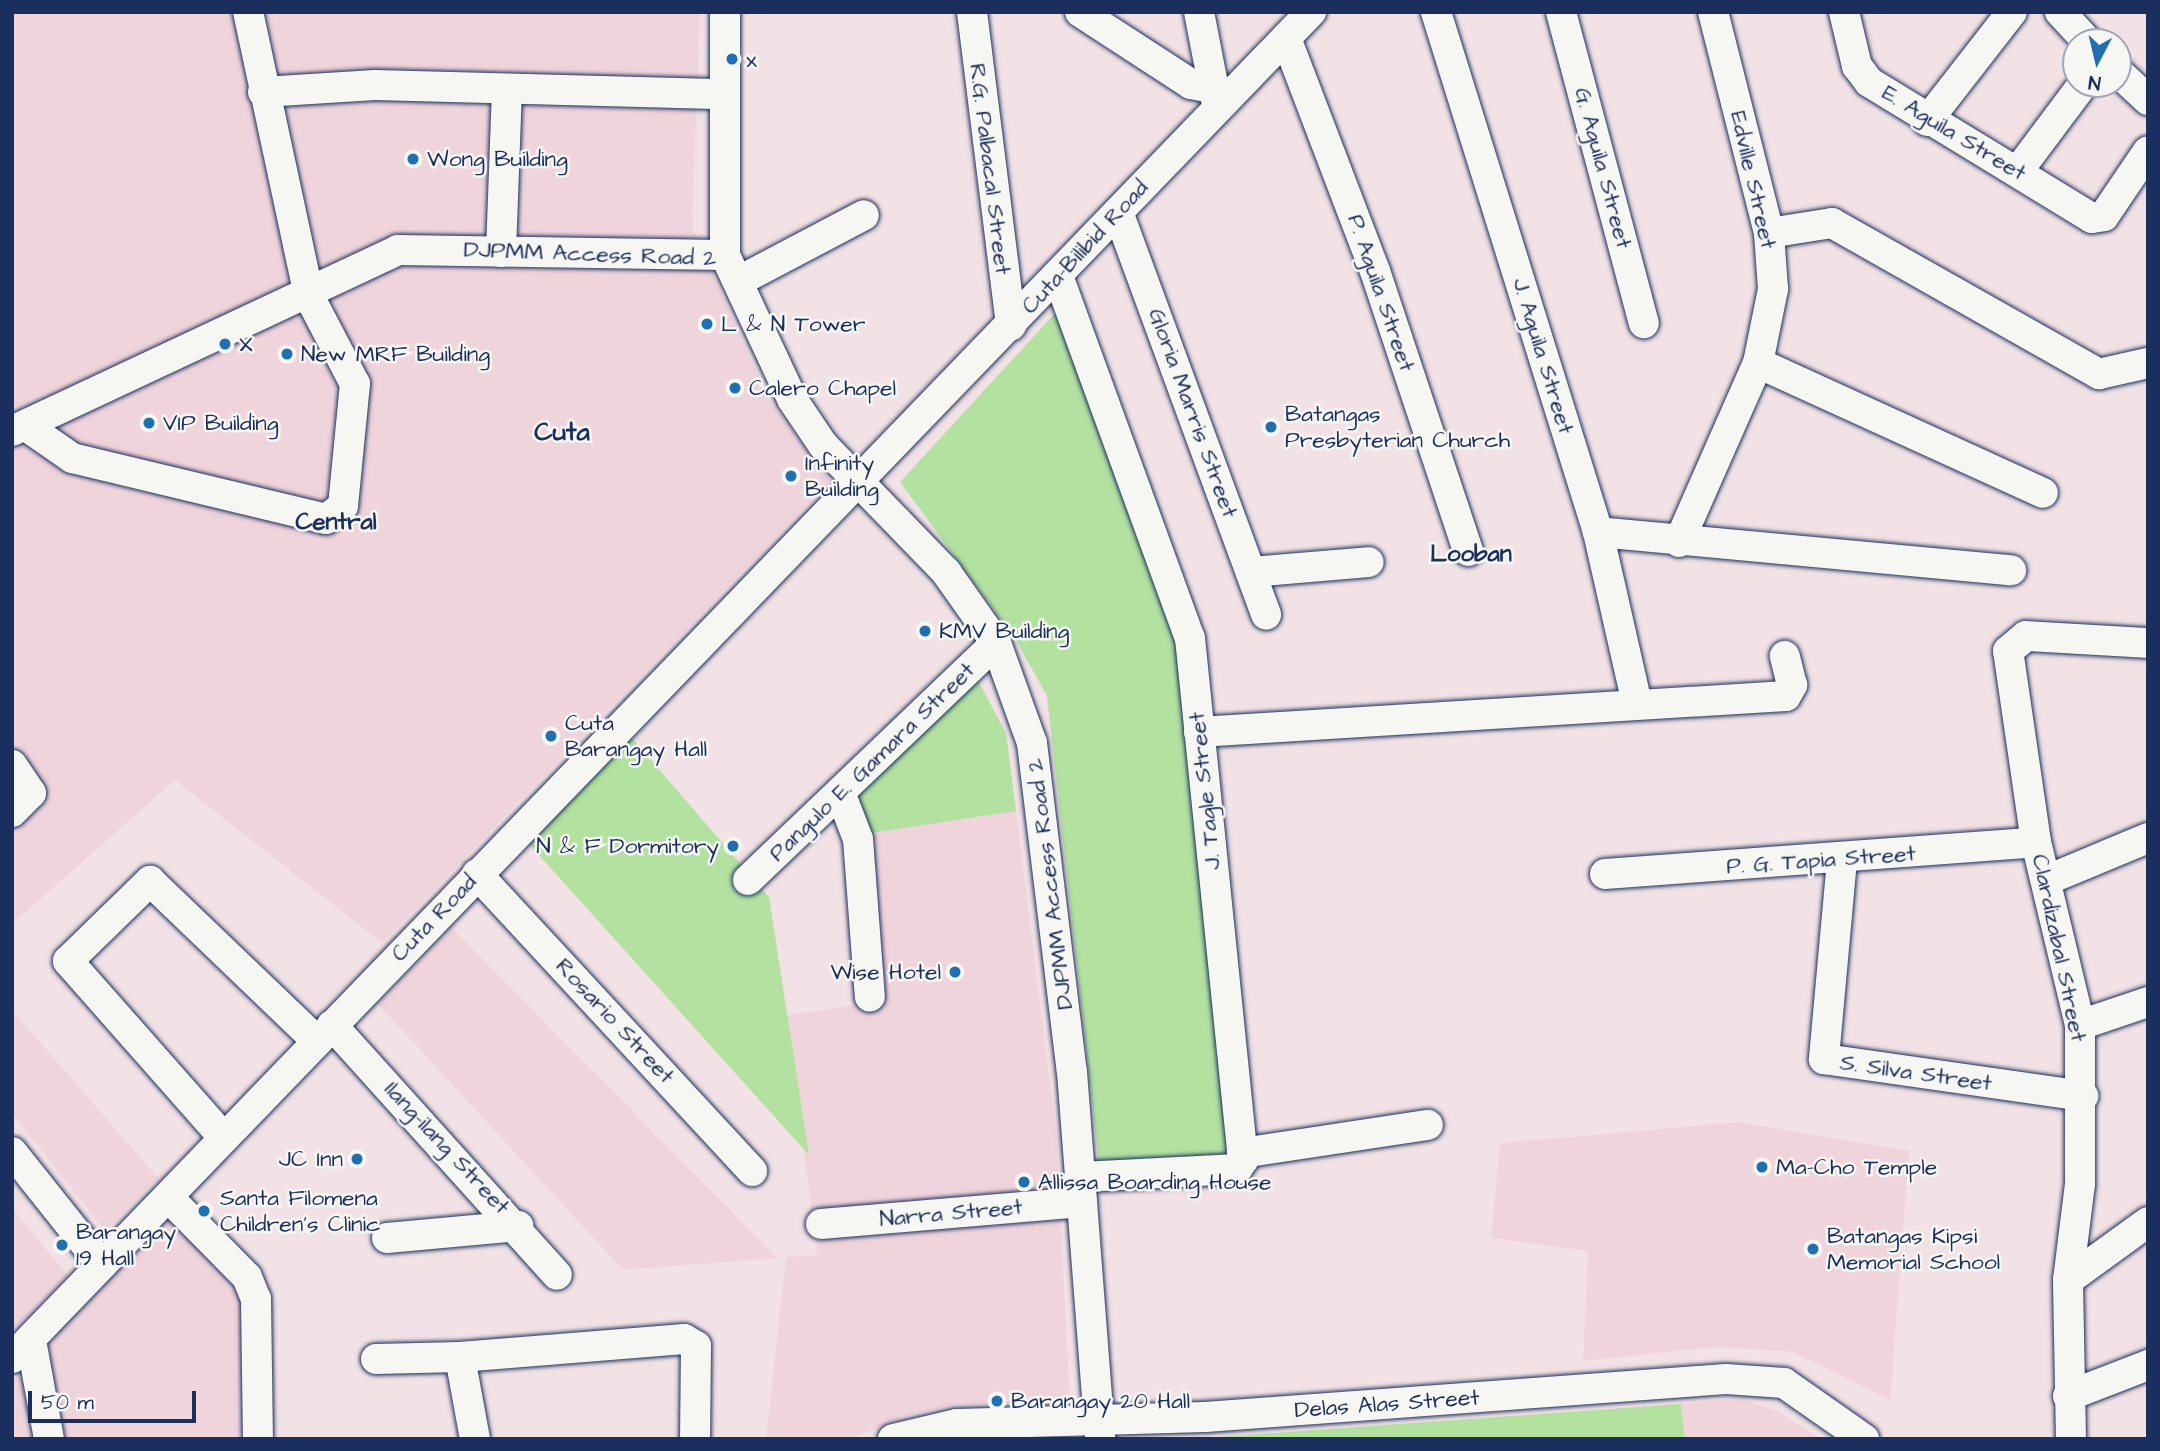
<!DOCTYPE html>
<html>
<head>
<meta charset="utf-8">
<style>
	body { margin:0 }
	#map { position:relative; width:2160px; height:1451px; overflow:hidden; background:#f2e2e5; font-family:"Architects Daughter",sans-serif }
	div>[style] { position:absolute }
	.built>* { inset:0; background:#f0d4dc }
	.green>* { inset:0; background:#b2e1a0 }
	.roads { filter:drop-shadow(0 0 2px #1b2f5e) drop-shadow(0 0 2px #1b2f5e) }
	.minor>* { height:30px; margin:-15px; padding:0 15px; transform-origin:15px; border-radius:15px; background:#f6f6f2 }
	.dots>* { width:19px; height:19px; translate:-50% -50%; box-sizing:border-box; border:4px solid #f6f6f2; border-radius:50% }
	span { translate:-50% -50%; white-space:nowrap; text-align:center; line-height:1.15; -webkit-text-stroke:5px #f6f6f2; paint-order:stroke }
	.poi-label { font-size:23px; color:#1b2f5e }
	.left { translate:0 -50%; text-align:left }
	.right { translate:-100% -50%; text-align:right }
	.street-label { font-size:23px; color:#1b2f5e }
	.neighbourhood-label { font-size:24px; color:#1b2f5e; font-weight:700 }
	.quarter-label { font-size:26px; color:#1b2f5e; font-weight:700 }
	.frame { position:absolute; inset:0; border:14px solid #1b2f5e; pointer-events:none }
	.north { position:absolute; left:2062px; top:28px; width:70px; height:70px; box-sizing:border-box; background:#f6f6f2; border:2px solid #9ea6b7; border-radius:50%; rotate:187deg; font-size:19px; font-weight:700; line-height:28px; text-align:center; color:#1b2f5e }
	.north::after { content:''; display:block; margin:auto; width:24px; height:32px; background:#1f6fb2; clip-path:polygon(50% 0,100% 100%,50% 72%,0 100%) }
	.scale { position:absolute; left:28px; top:1391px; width:168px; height:32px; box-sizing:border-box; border:4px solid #1b2f5e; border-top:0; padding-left:9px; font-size:21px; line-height:24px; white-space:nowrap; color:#1b2f5e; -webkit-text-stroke:5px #f6f6f2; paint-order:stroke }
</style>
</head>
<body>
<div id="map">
	<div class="built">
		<div style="clip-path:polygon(12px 12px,700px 12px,692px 227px,769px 400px,830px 481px,382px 943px,175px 780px,12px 924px)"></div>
		<div style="clip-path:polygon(1016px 811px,1056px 1131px,1070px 1401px,954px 1405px,907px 1415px,851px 1439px,766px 1439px,786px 1257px,817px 1255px,787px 1015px,876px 1002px,865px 834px)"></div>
		<div style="clip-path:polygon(451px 927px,777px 1258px,623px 1270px,378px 1004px)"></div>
		<div style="clip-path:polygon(12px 1010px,158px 1178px,105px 1231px,12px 1113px)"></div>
		<div style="clip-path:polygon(1739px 1122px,1909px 1151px,1890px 1400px,1792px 1352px,1715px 1347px,1583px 1361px,1588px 1251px,1491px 1238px,1500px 1143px)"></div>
		<div style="clip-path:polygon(12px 1208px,68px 1276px,12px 1331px)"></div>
		<div style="clip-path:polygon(171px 1213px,244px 1293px,253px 1439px,57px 1439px,43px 1347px)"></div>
		<div style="clip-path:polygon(23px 1378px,38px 1439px,12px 1439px,12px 1379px)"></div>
		<div style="clip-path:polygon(1743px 1399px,1779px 1412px,1820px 1439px,1685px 1439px,1681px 1404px)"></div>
	</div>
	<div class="green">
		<div style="clip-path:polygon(1057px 311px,1182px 652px,1234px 1160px,1099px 1164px,1047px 696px,1014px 637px,900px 482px)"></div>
		<div style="clip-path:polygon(974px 673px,1006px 733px,1016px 811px,865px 834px,849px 793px)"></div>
		<div style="clip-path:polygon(632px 738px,769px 897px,809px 1155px,529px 844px)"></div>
		<div style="clip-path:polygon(1681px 1404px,1685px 1439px,1189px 1439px)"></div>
	</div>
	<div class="roads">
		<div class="minor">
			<div style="left:725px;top:12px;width:243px;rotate:90deg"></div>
			<div style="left:725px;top:255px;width:159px;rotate:65deg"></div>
			<div style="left:792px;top:399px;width:55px;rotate:56deg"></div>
			<div style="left:823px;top:445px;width:177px;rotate:45.9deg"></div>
			<div style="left:946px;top:572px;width:87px;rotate:54.8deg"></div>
			<div style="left:996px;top:643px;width:106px;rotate:70.2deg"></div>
			<div style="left:1032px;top:743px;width:331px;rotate:83.1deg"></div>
			<div style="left:1072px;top:1072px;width:368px;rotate:85.6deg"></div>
			<div style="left:972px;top:12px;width:316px;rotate:82.9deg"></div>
			<div style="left:1080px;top:12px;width:132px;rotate:33deg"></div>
			<div style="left:1191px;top:84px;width:21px;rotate:11deg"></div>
			<div style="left:1199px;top:12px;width:95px;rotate:79deg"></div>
			<div style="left:1436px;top:12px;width:545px;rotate:72.7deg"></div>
			<div style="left:1598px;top:532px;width:175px;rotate:77.2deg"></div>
			<div style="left:1561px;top:12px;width:322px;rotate:75.1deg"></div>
			<div style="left:1844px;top:12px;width:56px;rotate:76.5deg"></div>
			<div style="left:1857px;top:66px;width:20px;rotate:53deg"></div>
			<div style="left:1869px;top:82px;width:261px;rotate:31.4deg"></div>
			<div style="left:2092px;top:218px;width:12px;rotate:-9deg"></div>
			<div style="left:2104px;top:216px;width:78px;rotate:-55.9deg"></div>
			<div style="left:2060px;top:12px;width:41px;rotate:47deg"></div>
			<div style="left:1286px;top:38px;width:249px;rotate:69.1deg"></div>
			<div style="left:1375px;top:271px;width:295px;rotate:71.6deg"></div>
			<div style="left:2118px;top:72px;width:41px;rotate:43deg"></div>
			<div style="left:263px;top:92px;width:112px;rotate:-3.6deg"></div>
			<div style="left:375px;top:85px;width:350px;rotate:1.5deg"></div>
			<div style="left:1927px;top:121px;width:138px;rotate:-52.1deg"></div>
			<div style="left:2018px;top:171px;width:109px;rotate:-53.2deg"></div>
			<div style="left:1118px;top:212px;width:429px;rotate:69.8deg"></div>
			<div style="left:1769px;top:233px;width:64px;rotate:-9deg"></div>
			<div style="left:1832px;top:223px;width:307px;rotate:29.5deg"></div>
			<div style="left:2099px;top:374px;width:50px;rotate:-12.7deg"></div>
			<div style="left:501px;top:252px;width:163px;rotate:-87.9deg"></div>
			<div style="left:1058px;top:276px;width:385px;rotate:70deg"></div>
			<div style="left:1190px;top:638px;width:525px;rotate:84.2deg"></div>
			<div style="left:1243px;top:1160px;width:11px;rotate:124deg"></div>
			<div style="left:1237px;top:1169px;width:156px;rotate:177.1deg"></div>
			<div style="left:739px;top:281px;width:141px;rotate:-27.8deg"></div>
			<div style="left:1758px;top:363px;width:313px;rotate:24.5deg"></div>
			<div style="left:26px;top:426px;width:56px;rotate:34.8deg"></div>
			<div style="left:72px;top:458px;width:261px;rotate:13.5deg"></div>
			<div style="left:326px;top:519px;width:21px;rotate:-37deg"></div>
			<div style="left:343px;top:506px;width:123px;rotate:-84.4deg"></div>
			<div style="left:355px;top:384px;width:99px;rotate:-117.6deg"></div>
			<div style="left:309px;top:296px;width:290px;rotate:-102.1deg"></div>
			<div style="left:12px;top:431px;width:426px;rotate:-25.1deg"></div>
			<div style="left:398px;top:250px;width:327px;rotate:0.9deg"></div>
			<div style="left:1598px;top:532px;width:415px;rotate:5.3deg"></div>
			<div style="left:1679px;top:542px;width:196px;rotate:-66.2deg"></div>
			<div style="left:1758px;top:363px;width:76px;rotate:-78.5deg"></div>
			<div style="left:1773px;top:289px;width:56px;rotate:-94.1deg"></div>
			<div style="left:1769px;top:233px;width:228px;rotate:-104.2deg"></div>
			<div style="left:1251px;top:572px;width:118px;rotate:-4.8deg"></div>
			<div style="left:1199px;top:732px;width:588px;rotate:-3.51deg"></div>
			<div style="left:1786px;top:696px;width:13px;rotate:-61deg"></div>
			<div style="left:1792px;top:685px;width:30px;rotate:-104deg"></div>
			<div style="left:12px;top:765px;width:34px;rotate:56deg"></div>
			<div style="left:31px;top:793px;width:27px;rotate:135deg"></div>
			<div style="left:841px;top:795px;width:47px;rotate:68.9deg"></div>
			<div style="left:858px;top:839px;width:158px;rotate:85.7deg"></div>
			<div style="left:1842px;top:860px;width:200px;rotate:95.2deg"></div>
			<div style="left:1824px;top:1059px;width:262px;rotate:8.1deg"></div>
			<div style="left:477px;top:874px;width:405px;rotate:47.2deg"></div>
			<div style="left:1605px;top:874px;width:432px;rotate:-4.2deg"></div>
			<div style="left:748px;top:880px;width:343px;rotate:-43.7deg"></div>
			<div style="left:2047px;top:880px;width:109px;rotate:-22.6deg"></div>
			<div style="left:332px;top:1025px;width:336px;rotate:48deg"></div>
			<div style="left:2080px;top:1025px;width:72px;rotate:-18.7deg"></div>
			<div style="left:224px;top:1138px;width:236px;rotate:-131.4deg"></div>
			<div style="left:68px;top:961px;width:115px;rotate:-44.3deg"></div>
			<div style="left:150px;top:881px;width:231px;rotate:43.8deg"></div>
			<div style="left:12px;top:1152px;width:144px;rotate:51.5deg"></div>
			<div style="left:1242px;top:1153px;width:188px;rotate:-8.6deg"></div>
			<div style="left:168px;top:1197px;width:112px;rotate:45.4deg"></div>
			<div style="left:247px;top:1277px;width:24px;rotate:68deg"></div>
			<div style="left:256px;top:1299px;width:140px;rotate:89.2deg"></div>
			<div style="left:821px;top:1224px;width:262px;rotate:-4.8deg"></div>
			<div style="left:387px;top:1238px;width:132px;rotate:-5.2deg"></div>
			<div style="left:2068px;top:1280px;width:99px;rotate:-35.9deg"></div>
			<div style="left:31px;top:1340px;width:101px;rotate:79.7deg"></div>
			<div style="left:12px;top:1358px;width:1871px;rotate:-46.02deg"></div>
			<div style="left:376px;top:1359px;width:84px;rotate:-1.4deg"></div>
			<div style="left:2068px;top:1396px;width:86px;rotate:-21.2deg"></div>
			<div style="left:475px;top:1439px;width:83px;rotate:-100.4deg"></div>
			<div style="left:460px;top:1357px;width:225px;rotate:-4.6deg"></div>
			<div style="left:684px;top:1339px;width:14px;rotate:30deg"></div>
			<div style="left:696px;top:1346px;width:93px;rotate:90.6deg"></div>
			<div style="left:893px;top:1439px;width:66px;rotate:-13.2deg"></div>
			<div style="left:957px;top:1424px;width:248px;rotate:-1.6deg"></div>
			<div style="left:1205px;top:1417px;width:522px;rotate:-4.17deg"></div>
			<div style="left:1726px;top:1379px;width:58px;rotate:3.9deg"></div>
			<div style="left:1784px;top:1383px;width:98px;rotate:35deg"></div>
			<div style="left:2071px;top:1439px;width:159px;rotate:-91.1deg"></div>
			<div style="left:2068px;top:1280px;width:97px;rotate:-82.9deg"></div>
			<div style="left:2080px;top:1184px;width:159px;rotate:-90deg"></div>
			<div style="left:2080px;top:1025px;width:188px;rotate:-103.5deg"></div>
			<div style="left:2036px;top:842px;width:193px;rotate:-98.3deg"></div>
			<div style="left:2008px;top:651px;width:23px;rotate:-40deg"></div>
			<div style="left:2026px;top:636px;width:122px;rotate:3.3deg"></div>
		</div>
	</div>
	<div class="dots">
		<div style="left:732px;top:59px;background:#1f6fb2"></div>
		<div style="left:413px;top:159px;background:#1f6fb2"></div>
		<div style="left:707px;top:324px;background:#1f6fb2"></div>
		<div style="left:225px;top:344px;background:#1f6fb2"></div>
		<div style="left:287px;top:354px;background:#1f6fb2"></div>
		<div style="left:735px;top:388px;background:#1f6fb2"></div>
		<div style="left:149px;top:423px;background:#1f6fb2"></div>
		<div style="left:1271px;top:427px;background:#1f6fb2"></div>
		<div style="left:791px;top:476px;background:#1f6fb2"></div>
		<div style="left:925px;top:631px;background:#1f6fb2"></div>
		<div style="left:551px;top:736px;background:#1f6fb2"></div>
		<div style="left:733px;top:846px;background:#1f6fb2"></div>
		<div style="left:955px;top:972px;background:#1f6fb2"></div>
		<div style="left:357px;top:1159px;background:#1f6fb2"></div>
		<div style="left:1762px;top:1167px;background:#1f6fb2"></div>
		<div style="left:1024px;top:1182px;background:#1f6fb2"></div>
		<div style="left:204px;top:1211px;background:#1f6fb2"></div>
		<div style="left:62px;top:1245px;background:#1f6fb2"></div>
		<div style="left:1813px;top:1249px;background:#1f6fb2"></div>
		<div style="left:997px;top:1401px;background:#1f6fb2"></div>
	</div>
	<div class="poi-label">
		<span class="left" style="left:746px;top:59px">x</span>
		<span class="left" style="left:427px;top:159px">Wong Building</span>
		<span class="left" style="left:721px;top:324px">L &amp; N Tower</span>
		<span class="left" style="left:239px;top:344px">X</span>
		<span class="left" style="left:301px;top:354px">New MRF Building</span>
		<span class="left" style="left:749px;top:388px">Calero Chapel</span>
		<span class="left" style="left:1285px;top:427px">Batangas<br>Presbyterian Church</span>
		<span class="left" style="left:163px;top:423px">VIP Building</span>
		<span class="left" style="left:805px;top:476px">Infinity<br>Building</span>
		<span class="left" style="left:939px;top:631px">KMV Building</span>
		<span class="left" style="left:565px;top:736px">Cuta<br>Barangay Hall</span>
		<span class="right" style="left:719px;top:846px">N &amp; F Dormitory</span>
		<span class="right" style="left:941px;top:972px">Wise Hotel</span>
		<span class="right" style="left:343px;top:1159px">JC Inn</span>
		<span class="left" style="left:1776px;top:1167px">Ma-Cho Temple</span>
		<span class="left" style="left:1038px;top:1182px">Allissa Boarding House</span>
		<span class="left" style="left:220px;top:1211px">Santa Filomena<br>Children's Clinic</span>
		<span class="left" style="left:76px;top:1245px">Barangay<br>19 Hall</span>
		<span class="left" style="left:1827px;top:1249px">Batangas Kipsi<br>Memorial School</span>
		<span class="left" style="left:1011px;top:1401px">Barangay 20 Hall</span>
	</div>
	<div class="street-label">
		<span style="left:1954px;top:133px;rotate:31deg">E. Aguila Street</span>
		<span style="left:1603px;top:168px;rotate:75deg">G. Aguila Street</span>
		<span style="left:990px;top:169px;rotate:83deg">R.G. Palbacal Street</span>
		<span style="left:1753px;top:180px;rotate:77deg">Edville Street</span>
		<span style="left:1085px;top:247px;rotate:-47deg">Cuta-Bilibid Road</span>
		<span style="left:590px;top:254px;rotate:2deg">DJPMM Access Road 2</span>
		<span style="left:1381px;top:293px;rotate:71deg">P. Aguila Street</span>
		<span style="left:1543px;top:356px;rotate:73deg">J. Aguila Street</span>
		<span style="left:1193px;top:413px;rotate:70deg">Gloria Marris Street</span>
		<span style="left:872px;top:762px;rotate:-44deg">Pangulo E. Gamara Street</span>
		<span style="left:1205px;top:791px;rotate:-96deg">J. Tagle Street</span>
		<span style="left:1821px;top:860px;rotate:-4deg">P. G. Tapia Street</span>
		<span style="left:1050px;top:884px;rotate:-97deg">DJPMM Access Road 2</span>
		<span style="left:434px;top:918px;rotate:-46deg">Cuta Road</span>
		<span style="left:2059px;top:948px;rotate:78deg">Clardizabal Street</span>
		<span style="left:615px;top:1021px;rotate:47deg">Rosario Street</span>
		<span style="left:1916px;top:1073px;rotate:8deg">S. Silva Street</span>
		<span style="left:447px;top:1148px;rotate:47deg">Ilang-ilang Street</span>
		<span style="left:951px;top:1213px;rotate:-5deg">Narra Street</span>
		<span style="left:1387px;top:1404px;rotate:-4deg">Delas Alas Street</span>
	</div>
	<div class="neighbourhood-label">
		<span style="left:336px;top:523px">Central</span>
		<span style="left:1471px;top:555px">Looban</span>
	</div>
	<div class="quarter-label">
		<span style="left:562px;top:433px">Cuta</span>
	</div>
	<div class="frame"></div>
	<div class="north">N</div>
	<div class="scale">50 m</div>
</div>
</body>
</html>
